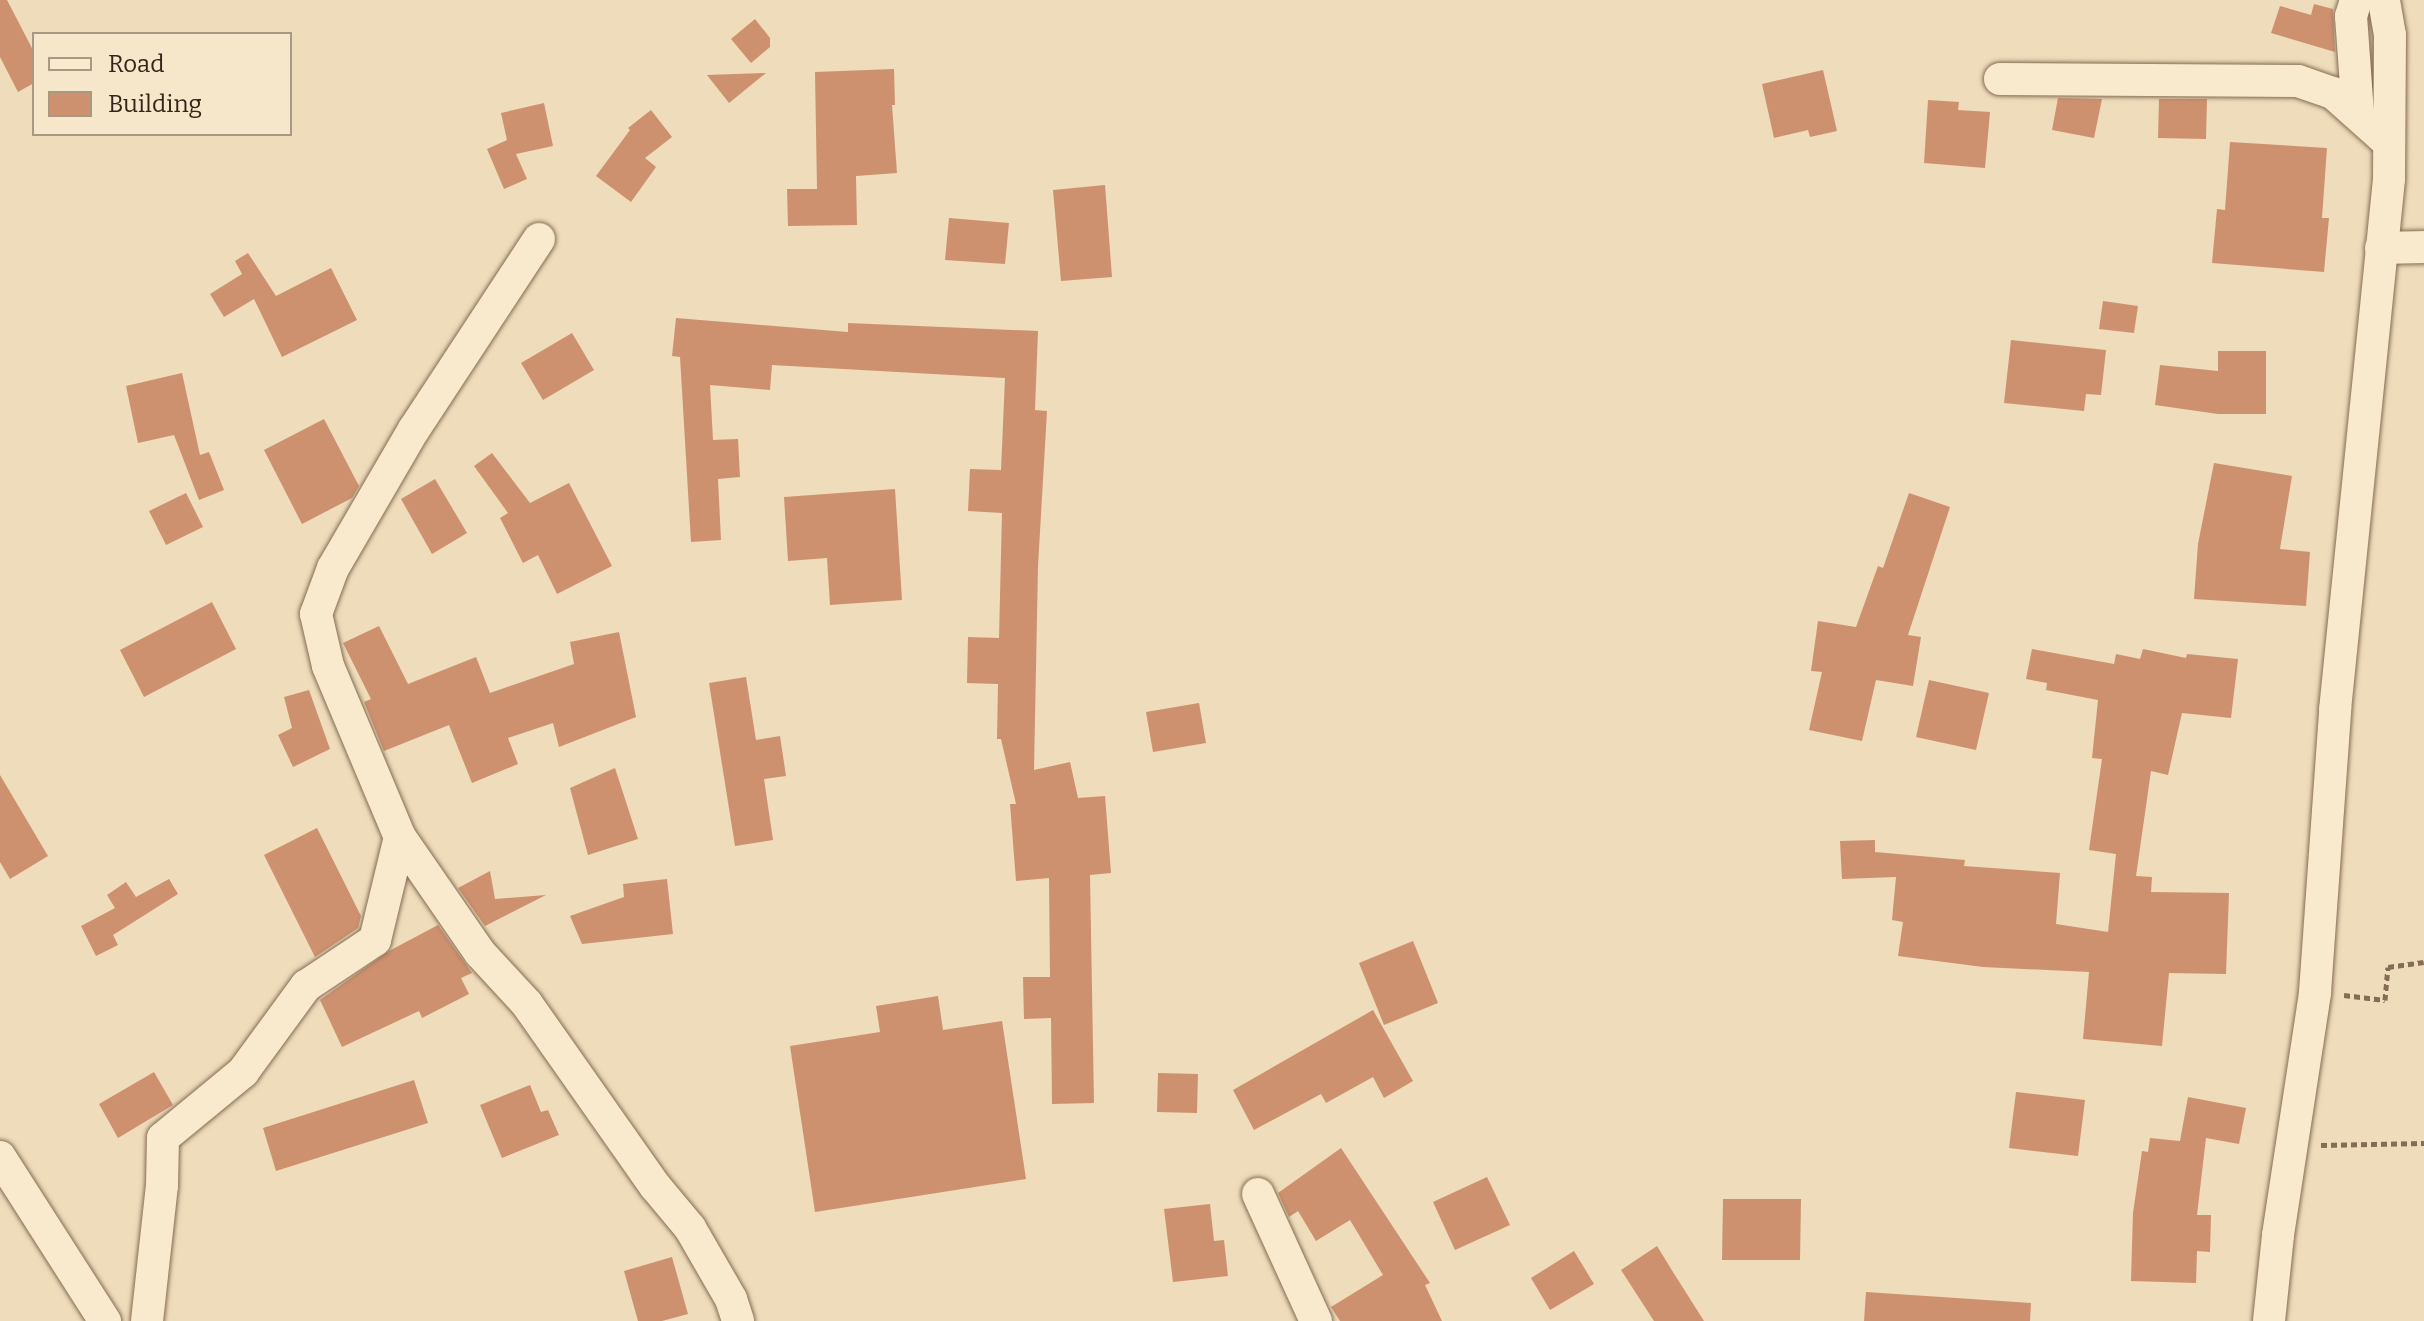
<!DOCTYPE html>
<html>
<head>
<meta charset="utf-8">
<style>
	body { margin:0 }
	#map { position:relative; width:2424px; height:1321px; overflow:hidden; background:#eedcba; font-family:Bitter,serif }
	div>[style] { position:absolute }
	.building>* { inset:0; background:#ce916f }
	.path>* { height:5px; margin-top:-2.5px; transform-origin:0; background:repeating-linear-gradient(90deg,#856c54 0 6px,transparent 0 10px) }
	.roads { filter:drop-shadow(0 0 2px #856c54) drop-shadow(0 0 2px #856c54) }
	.minor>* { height:32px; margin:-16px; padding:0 16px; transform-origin:16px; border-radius:16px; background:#faeacd }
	span { translate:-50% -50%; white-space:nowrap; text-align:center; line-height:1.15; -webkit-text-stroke:7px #f6e7ca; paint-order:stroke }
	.legend { position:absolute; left:32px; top:32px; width:260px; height:104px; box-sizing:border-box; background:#f6e7ca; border:2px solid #a89984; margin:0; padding:10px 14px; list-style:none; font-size:24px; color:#34251a }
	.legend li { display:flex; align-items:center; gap:16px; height:40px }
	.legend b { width:40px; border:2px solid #a89984 }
</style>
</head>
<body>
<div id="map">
	<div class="building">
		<div style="clip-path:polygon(0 0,7px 0,34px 52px,34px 83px,18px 92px,0 57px)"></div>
		<div style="clip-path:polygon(2314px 4px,2333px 9px,2335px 52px,2271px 33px,2280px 6px,2311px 15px)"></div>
		<div style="clip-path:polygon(755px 19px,770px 38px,770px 47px,751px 63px,731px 39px)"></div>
		<div style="clip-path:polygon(894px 69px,895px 105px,892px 105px,897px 173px,856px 176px,857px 225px,788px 226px,787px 189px,817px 189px,815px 72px)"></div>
		<div style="clip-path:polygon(1823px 70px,1837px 131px,1810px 137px,1808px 130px,1774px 138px,1762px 84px)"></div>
		<div style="clip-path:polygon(766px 73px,729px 103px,707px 75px)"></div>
		<div style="clip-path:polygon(2058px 98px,2102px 99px,2094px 138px,2052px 130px)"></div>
		<div style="clip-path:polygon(2159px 99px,2207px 99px,2206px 139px,2158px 138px)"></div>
		<div style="clip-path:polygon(1928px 100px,1959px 102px,1958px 110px,1990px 112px,1985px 168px,1924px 163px)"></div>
		<div style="clip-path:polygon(544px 103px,553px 146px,516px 154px,527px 179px,504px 189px,487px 149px,507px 140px,501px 113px)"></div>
		<div style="clip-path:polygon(651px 110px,672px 137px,645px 158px,656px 167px,631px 202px,596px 176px,630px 130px,628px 128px)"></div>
		<div style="clip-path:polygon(2230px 142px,2327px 148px,2322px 218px,2329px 218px,2324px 272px,2212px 263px,2217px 209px,2225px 210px)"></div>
		<div style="clip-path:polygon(1105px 185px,1112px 277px,1061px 281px,1053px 190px)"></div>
		<div style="clip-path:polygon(949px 218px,1009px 223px,1005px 264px,945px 260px)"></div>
		<div style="clip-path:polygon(248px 253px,276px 296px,331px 268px,357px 320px,282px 357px,254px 299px,224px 317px,210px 294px,242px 274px,235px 261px)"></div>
		<div style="clip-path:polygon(2103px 301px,2138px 306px,2134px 333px,2099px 329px)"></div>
		<div style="clip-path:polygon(676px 318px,848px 332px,848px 323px,1038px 331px,1035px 410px,1047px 411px,1038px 566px,1034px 770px,1070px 762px,1078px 798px,1105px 796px,1111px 873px,1090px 875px,1094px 1103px,1052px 1104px,1051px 1018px,1024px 1019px,1023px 977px,1050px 977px,1049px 878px,1016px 881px,1010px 804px,1016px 804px,1001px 739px,997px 739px,998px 684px,967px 683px,968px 637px,999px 638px,1002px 513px,968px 511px,970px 469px,1001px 470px,1005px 378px,772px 365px,770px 390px,710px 385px,713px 440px,738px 439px,740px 477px,718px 479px,721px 540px,691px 542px,680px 357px,672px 356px)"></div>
		<div style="clip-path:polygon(572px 333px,594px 370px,543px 400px,521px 363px)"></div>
		<div style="clip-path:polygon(2011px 340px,2106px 350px,2101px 395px,2086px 394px,2084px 411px,2004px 403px)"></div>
		<div style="clip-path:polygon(2218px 351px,2266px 351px,2266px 414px,2218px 414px,2155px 405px,2160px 365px,2218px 371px)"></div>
		<div style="clip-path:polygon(182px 373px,200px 455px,209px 452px,224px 490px,199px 500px,174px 435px,138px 443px,126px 386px)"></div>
		<div style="clip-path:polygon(324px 419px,359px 486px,352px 498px,302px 524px,264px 450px)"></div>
		<div style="clip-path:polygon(492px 453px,530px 503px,569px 483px,612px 566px,557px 594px,538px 555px,523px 563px,500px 518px,508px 513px,474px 466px)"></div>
		<div style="clip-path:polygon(2214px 463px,2292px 476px,2280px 549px,2310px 552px,2306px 606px,2194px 599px,2198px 544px)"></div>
		<div style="clip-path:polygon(435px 479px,467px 533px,432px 554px,401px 499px)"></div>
		<div style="clip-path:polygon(895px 489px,902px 600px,830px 605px,827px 558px,788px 561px,784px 497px)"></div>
		<div style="clip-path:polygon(186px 493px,203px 527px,166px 545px,149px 511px)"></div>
		<div style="clip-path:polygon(1909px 493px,1950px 507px,1908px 635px,1921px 637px,1913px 686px,1876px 680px,1862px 741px,1809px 730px,1822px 672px,1811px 671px,1818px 621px,1856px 627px,1878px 566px,1883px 568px)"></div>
		<div style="clip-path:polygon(212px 602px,236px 649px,144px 697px,120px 650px)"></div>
		<div style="clip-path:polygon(379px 626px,408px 684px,476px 657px,490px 693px,574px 664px,570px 642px,619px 632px,636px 717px,559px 747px,553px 723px,508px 738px,518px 764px,472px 783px,449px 725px,384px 751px,364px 702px,371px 699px,343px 643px)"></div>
		<div style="clip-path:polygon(2032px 649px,2114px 664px,2116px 654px,2140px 659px,2143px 649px,2186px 658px,2187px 654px,2238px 659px,2231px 718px,2182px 713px,2168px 775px,2151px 771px,2136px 876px,2152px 877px,2151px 892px,2229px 893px,2226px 974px,2169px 973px,2162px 1046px,2083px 1039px,2089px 972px,1983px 967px,1898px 956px,1903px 922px,1892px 920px,1896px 877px,1842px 879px,1840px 841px,1875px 840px,1875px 852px,1965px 860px,1964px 866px,2060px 873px,2056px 924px,2108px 932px,2116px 854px,2089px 850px,2102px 759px,2092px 758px,2098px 700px,2046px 690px,2047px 683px,2026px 679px)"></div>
		<div style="clip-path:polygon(746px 677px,756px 740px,780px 736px,786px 776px,764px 779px,773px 840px,735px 846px,709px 683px)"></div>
		<div style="clip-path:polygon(1929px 680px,1989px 693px,1976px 750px,1916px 737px)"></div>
		<div style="clip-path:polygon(309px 690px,330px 749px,293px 767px,278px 735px,292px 728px,284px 697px)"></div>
		<div style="clip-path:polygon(1199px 703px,1206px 743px,1153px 752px,1146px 712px)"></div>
		<div style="clip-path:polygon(615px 768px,638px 839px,588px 855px,570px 788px)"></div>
		<div style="clip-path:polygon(0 775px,48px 856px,10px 879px,0 862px)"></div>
		<div style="clip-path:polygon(317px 828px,361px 916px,358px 928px,315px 957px,264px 855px)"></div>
		<div style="clip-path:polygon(490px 871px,495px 899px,546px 895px,485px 926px,458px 888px)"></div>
		<div style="clip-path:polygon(169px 879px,178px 894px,113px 935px,118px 945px,96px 956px,81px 926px,115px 908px,107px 895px,126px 882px,136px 897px)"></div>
		<div style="clip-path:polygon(667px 879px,673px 934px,582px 944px,570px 916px,624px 897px,623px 884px)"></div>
		<div style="clip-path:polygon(438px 925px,472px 973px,461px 978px,469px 994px,422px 1018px,419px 1011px,342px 1047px,320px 1000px,389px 951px)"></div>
		<div style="clip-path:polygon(1413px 941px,1438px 1003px,1384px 1025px,1359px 963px)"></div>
		<div style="clip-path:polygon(938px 996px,943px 1030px,1002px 1021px,1026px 1179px,815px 1212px,790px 1046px,880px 1032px,876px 1006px)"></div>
		<div style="clip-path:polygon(1373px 1010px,1413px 1081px,1384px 1098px,1373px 1077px,1326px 1103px,1321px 1094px,1254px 1130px,1233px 1090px)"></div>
		<div style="clip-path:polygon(154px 1072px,173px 1105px,118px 1138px,99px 1104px)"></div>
		<div style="clip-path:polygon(1158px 1073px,1198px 1074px,1197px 1113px,1157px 1112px)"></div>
		<div style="clip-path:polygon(414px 1080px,428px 1123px,276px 1171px,263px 1128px)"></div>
		<div style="clip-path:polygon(530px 1085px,541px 1112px,548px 1110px,559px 1135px,502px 1158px,480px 1105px)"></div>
		<div style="clip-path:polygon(2016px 1092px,2085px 1100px,2078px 1156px,2009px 1148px)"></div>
		<div style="clip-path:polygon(2188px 1097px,2246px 1108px,2239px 1144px,2206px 1138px,2197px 1215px,2211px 1215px,2210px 1252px,2197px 1251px,2196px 1283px,2131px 1281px,2133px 1213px,2142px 1151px,2148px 1152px,2150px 1138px,2180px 1141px)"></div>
		<div style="clip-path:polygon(1341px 1148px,1430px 1283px,1425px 1285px,1442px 1321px,1340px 1321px,1331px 1307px,1383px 1275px,1350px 1220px,1316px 1241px,1298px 1211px,1289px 1217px,1278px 1193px)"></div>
		<div style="clip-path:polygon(1487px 1177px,1510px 1225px,1455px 1250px,1433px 1202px)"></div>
		<div style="clip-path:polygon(1723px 1199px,1801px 1199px,1800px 1260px,1722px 1260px)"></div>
		<div style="clip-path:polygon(1210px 1204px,1214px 1241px,1224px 1240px,1228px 1276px,1173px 1282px,1164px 1209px)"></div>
		<div style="clip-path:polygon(1657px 1246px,1673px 1272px,1704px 1321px,1654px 1321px,1621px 1270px)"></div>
		<div style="clip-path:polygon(1574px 1251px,1594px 1284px,1550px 1310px,1531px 1278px)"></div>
		<div style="clip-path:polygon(672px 1257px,688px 1314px,662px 1321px,638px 1321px,624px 1271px)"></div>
		<div style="clip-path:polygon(1866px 1292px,2031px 1303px,2030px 1321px,1864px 1321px)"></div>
	</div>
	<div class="path">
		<div style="left:2344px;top:995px;width:41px;rotate:7deg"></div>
		<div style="left:2385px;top:1000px;width:33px;rotate:-85deg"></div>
		<div style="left:2388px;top:967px;width:36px;rotate:-8deg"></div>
		<div style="left:2321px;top:1145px;width:103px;rotate:-1.1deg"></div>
	</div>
	<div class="roads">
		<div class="minor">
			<div style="left:2356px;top:0;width:17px;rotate:107deg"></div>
			<div style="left:2351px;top:16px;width:97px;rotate:85.9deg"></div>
			<div style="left:2000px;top:79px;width:298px;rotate:0.4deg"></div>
			<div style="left:2298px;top:81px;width:37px;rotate:19deg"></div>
			<div style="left:2333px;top:93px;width:75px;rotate:41.8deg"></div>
			<div style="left:539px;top:239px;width:227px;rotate:123.3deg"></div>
			<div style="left:414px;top:429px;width:161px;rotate:120.2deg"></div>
			<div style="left:333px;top:568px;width:49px;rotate:110.3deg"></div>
			<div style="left:316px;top:614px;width:53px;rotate:77deg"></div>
			<div style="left:328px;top:666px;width:186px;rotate:67.2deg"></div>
			<div style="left:400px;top:837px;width:141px;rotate:55.4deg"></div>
			<div style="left:480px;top:953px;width:69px;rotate:47.3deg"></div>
			<div style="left:527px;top:1004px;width:223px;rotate:54.9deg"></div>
			<div style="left:655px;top:1186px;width:55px;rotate:50.2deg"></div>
			<div style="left:690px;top:1228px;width:82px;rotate:60deg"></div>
			<div style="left:731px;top:1299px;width:23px;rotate:72deg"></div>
			<div style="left:2381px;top:248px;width:43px;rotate:-1.3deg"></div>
			<div style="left:0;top:1157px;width:195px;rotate:57.4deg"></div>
			<div style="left:1258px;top:1194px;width:140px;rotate:65.5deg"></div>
			<div style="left:147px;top:1321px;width:136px;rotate:-83.7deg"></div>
			<div style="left:162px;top:1186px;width:48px;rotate:-88.8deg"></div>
			<div style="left:163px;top:1138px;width:104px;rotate:-39.5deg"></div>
			<div style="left:243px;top:1072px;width:107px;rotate:-53.8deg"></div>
			<div style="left:306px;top:986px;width:83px;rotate:-33.7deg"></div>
			<div style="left:375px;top:940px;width:106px;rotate:-76.4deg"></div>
			<div style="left:2269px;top:1321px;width:86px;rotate:-84deg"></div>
			<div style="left:2278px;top:1235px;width:246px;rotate:-81.3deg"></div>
			<div style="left:2315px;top:992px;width:283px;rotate:-85.9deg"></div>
			<div style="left:2335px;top:710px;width:534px;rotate:-84.19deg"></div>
			<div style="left:2389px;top:179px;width:144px;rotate:-89.6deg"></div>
			<div style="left:2390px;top:35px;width:36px;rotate:-100deg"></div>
		</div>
	</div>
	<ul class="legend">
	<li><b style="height:10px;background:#faeacd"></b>Road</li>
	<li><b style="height:22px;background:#ce916f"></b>Building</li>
	</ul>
</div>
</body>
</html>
